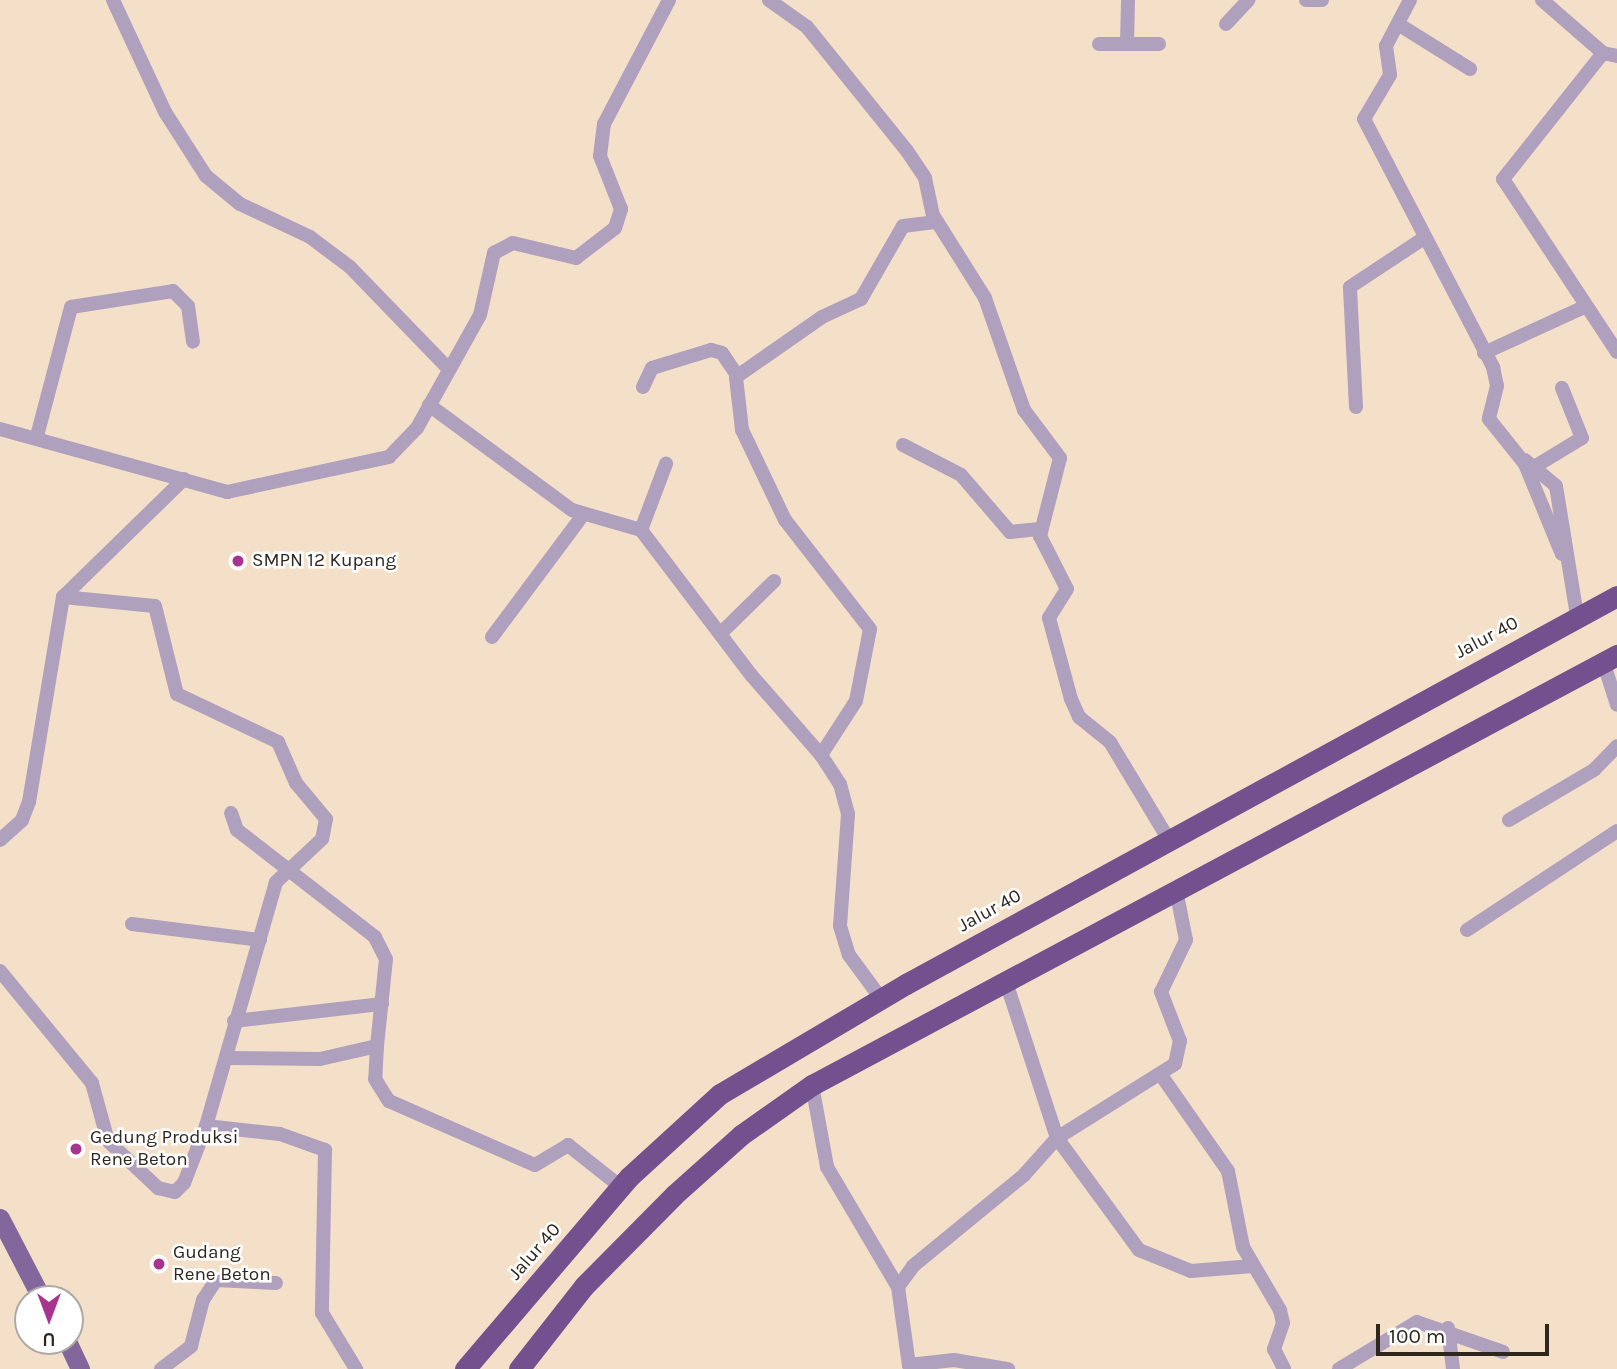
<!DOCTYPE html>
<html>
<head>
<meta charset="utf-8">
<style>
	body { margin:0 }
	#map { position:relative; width:1617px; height:1369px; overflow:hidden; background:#f4e0c8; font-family:Karla,sans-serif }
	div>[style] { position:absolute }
	.minor>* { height:14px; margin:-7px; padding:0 7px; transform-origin:7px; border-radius:7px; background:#afa0be }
	.major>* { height:19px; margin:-9.5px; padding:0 9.5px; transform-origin:9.5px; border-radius:9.5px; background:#83669c }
	.highway>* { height:21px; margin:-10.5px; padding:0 10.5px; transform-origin:10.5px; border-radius:10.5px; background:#73518f }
	.dots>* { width:19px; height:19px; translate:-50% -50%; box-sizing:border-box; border:4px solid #fff; border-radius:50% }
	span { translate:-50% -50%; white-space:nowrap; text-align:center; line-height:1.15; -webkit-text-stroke:5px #fff; paint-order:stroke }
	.poi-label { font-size:19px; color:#2e271e }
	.left { translate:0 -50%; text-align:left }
	.street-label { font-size:19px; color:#2e271e }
	.north { position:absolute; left:14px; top:1285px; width:70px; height:70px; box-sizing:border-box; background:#fff; border:2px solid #aba9a5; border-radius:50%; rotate:180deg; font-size:19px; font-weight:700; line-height:28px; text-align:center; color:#2e271e }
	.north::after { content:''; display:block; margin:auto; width:24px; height:32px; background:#a7348f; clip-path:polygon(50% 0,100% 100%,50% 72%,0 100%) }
	.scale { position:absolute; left:1376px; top:1324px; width:173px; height:32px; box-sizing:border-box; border:4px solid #2e271e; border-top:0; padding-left:9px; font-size:21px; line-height:24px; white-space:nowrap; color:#2e271e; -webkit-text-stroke:5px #fff; paint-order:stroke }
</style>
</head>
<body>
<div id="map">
	<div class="minor">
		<div style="left:113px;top:0;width:123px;rotate:65.1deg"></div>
		<div style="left:165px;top:112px;width:76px;rotate:57.4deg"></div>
		<div style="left:206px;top:176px;width:44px;rotate:39.5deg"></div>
		<div style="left:240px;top:204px;width:77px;rotate:25.2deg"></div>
		<div style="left:310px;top:237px;width:50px;rotate:36.9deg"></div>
		<div style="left:350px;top:267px;width:141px;rotate:45.9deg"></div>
		<div style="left:769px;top:0;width:47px;rotate:35.4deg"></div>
		<div style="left:807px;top:27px;width:159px;rotate:51.1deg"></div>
		<div style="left:907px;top:151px;width:32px;rotate:56deg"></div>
		<div style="left:925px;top:178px;width:38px;rotate:78deg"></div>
		<div style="left:933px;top:215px;width:98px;rotate:57.9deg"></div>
		<div style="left:985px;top:298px;width:119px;rotate:70.8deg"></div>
		<div style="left:1024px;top:410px;width:60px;rotate:53.1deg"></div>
		<div style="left:1060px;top:458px;width:81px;rotate:104.4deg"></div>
		<div style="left:1040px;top:536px;width:59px;rotate:63deg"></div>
		<div style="left:1067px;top:589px;width:34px;rotate:122deg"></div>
		<div style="left:1049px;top:618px;width:84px;rotate:74.8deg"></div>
		<div style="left:1071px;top:699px;width:20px;rotate:66deg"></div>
		<div style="left:1079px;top:717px;width:40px;rotate:39deg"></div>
		<div style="left:1110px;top:742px;width:114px;rotate:59deg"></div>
		<div style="left:1306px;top:0;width:16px"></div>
		<div style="left:1410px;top:0;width:52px;rotate:117.6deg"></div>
		<div style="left:1386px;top:46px;width:29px;rotate:82deg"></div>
		<div style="left:1390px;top:75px;width:51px;rotate:120.6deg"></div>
		<div style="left:1364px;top:119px;width:280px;rotate:62.5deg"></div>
		<div style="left:1493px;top:367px;width:19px;rotate:78deg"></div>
		<div style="left:1497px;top:386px;width:34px;rotate:104deg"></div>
		<div style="left:1489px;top:419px;width:58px;rotate:51.3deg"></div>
		<div style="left:1525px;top:464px;width:97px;rotate:67.7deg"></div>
		<div style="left:1542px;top:0;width:81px;rotate:41deg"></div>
		<div style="left:1603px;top:53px;width:14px;rotate:12deg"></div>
		<div style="left:1226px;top:24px;width:33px;rotate:-47deg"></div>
		<div style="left:1398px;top:24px;width:85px;rotate:32deg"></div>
		<div style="left:1099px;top:44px;width:60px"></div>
		<div style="left:1127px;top:44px;width:44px;rotate:-88.7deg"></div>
		<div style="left:1603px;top:53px;width:161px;rotate:128.4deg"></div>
		<div style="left:1503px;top:179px;width:207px;rotate:56.6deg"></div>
		<div style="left:1484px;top:353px;width:110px;rotate:-24.7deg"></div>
		<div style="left:643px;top:387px;width:21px;rotate:-65deg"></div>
		<div style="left:652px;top:368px;width:62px;rotate:-17deg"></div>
		<div style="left:711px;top:350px;width:11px;rotate:15deg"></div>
		<div style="left:722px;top:353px;width:27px;rotate:56deg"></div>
		<div style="left:429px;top:405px;width:177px;rotate:36.3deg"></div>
		<div style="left:572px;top:510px;width:72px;rotate:16.2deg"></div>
		<div style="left:641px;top:530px;width:183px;rotate:52.8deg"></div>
		<div style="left:752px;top:676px;width:105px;rotate:48.9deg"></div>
		<div style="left:821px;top:755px;width:35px;rotate:57deg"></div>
		<div style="left:840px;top:784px;width:31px;rotate:75deg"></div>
		<div style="left:848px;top:814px;width:112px;rotate:94.1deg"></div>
		<div style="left:840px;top:926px;width:30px;rotate:73deg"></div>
		<div style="left:849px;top:955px;width:56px;rotate:53.7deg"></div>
		<div style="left:1356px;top:407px;width:120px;rotate:-92.9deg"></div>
		<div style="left:1350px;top:287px;width:89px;rotate:-33.5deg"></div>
		<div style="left:0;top:429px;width:236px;rotate:15.5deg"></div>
		<div style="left:227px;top:492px;width:166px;rotate:-12.2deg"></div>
		<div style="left:389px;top:457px;width:40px;rotate:-46deg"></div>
		<div style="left:417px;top:428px;width:129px;rotate:-60.9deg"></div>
		<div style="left:480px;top:315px;width:64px;rotate:-77.3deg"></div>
		<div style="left:494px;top:253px;width:21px;rotate:-28deg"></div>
		<div style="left:513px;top:243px;width:65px;rotate:13.4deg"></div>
		<div style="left:576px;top:258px;width:49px;rotate:-37.6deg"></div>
		<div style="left:615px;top:228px;width:20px;rotate:-72deg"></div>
		<div style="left:621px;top:209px;width:57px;rotate:-111.6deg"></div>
		<div style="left:600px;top:156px;width:32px;rotate:-83deg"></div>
		<div style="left:604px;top:124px;width:140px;rotate:-62.3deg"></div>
		<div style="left:37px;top:436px;width:133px;rotate:-75.2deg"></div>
		<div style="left:71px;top:307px;width:103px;rotate:-8.9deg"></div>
		<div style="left:173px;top:291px;width:21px;rotate:45deg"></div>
		<div style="left:188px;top:306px;width:36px;rotate:82deg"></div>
		<div style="left:903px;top:445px;width:65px;rotate:27.3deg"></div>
		<div style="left:961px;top:475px;width:75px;rotate:49.3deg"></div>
		<div style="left:1010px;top:532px;width:30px;rotate:-6deg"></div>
		<div style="left:1525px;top:460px;width:40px;rotate:40deg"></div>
		<div style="left:1556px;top:486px;width:132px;rotate:80.8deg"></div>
		<div style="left:1534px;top:467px;width:56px;rotate:-31.1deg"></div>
		<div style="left:1582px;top:438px;width:54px;rotate:-111.8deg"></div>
		<div style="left:641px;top:530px;width:71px;rotate:-69.3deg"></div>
		<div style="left:63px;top:597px;width:92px;rotate:5.6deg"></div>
		<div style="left:155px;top:606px;width:91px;rotate:76deg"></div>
		<div style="left:177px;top:694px;width:112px;rotate:25.4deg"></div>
		<div style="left:278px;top:742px;width:45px;rotate:66.3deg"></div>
		<div style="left:296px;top:783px;width:47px;rotate:50.2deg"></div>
		<div style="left:326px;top:819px;width:20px;rotate:101deg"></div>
		<div style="left:322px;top:839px;width:63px;rotate:136.9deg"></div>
		<div style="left:276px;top:882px;width:254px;rotate:106deg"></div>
		<div style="left:206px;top:1126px;width:74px;rotate:6.2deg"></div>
		<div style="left:280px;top:1134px;width:48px;rotate:19.6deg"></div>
		<div style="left:325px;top:1150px;width:163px;rotate:91.1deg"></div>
		<div style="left:322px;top:1313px;width:66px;rotate:58.7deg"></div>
		<div style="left:722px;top:632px;width:73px;rotate:-44.4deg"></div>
		<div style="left:492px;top:637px;width:152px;rotate:-53.3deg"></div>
		<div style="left:1603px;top:661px;width:46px;rotate:72.3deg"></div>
		<div style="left:821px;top:755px;width:64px;rotate:-57.1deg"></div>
		<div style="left:856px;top:701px;width:73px;rotate:-79deg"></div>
		<div style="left:870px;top:629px;width:138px;rotate:-127.9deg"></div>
		<div style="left:785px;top:520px;width:100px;rotate:-115.5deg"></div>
		<div style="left:742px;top:430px;width:53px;rotate:-96.5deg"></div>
		<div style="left:736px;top:377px;width:105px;rotate:-34.9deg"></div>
		<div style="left:822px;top:317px;width:43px;rotate:-24.8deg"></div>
		<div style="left:861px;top:299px;width:84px;rotate:-60.1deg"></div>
		<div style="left:903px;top:226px;width:34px;rotate:-7deg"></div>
		<div style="left:1509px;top:820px;width:99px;rotate:-30.5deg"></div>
		<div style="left:1594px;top:770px;width:33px;rotate:-46deg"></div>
		<div style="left:0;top:840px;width:30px;rotate:-42deg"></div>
		<div style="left:22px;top:820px;width:19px;rotate:-69deg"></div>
		<div style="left:29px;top:802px;width:208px;rotate:-80.6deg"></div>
		<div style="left:63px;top:597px;width:169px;rotate:-44.3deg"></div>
		<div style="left:132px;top:924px;width:129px;rotate:7.1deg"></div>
		<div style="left:1467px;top:930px;width:180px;rotate:-33.4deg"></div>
		<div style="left:0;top:971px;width:145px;rotate:50.6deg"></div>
		<div style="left:92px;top:1083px;width:60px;rotate:74.6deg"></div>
		<div style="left:108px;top:1141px;width:69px;rotate:43.2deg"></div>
		<div style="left:158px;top:1188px;width:17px;rotate:13deg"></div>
		<div style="left:175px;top:1192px;width:13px;rotate:-45deg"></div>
		<div style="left:184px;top:1183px;width:61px;rotate:-68.9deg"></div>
		<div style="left:1007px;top:985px;width:161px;rotate:71.9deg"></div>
		<div style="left:1057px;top:1138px;width:139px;rotate:53.8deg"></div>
		<div style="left:1139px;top:1250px;width:56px;rotate:22deg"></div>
		<div style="left:1191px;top:1271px;width:62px;rotate:-4.6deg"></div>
		<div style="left:234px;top:1021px;width:149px;rotate:-6.6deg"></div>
		<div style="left:377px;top:1046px;width:33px;rotate:93deg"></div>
		<div style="left:375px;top:1079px;width:26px;rotate:58deg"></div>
		<div style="left:389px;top:1101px;width:159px;rotate:23.7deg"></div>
		<div style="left:535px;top:1165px;width:39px;rotate:-31deg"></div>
		<div style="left:568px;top:1145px;width:68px;rotate:38.4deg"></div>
		<div style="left:226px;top:1058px;width:94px;rotate:0.6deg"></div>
		<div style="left:320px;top:1059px;width:58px;rotate:-12.8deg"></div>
		<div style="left:377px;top:1046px;width:87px;rotate:-84.1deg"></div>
		<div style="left:386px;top:959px;width:25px;rotate:-117deg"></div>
		<div style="left:375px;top:937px;width:175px;rotate:-142.2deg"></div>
		<div style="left:237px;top:830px;width:18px;rotate:-109deg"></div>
		<div style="left:1161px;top:1075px;width:117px;rotate:55.1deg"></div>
		<div style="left:1228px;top:1171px;width:77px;rotate:78.8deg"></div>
		<div style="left:1243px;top:1247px;width:73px;rotate:59.6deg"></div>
		<div style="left:1280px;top:1310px;width:13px;rotate:77deg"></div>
		<div style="left:1283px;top:1323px;width:28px;rotate:109deg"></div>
		<div style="left:1274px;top:1349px;width:22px;rotate:63deg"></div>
		<div style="left:812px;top:1085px;width:83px;rotate:79.6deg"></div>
		<div style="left:827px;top:1167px;width:139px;rotate:59.4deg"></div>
		<div style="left:898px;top:1287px;width:79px;rotate:82deg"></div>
		<div style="left:909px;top:1365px;width:45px;rotate:-6.3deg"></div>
		<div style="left:954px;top:1360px;width:55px;rotate:9.5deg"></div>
		<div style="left:898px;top:1287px;width:26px;rotate:-54deg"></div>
		<div style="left:913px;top:1266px;width:144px;rotate:-39.3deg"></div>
		<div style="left:1024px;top:1175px;width:50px;rotate:-48.3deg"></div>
		<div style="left:1057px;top:1138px;width:139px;rotate:-32.1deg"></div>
		<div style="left:1175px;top:1064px;width:24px;rotate:-78deg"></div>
		<div style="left:1180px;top:1041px;width:53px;rotate:-111.2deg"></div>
		<div style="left:1161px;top:992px;width:58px;rotate:-64.3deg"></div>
		<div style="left:1186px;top:940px;width:46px;rotate:-101.3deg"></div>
		<div style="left:1448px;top:1328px;width:41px;rotate:83deg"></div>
		<div style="left:161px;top:1369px;width:38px;rotate:-37deg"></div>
		<div style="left:191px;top:1346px;width:48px;rotate:-75.4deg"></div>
		<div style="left:203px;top:1300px;width:24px;rotate:-57deg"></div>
		<div style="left:216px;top:1280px;width:60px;rotate:2.9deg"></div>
		<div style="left:1339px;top:1369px;width:91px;rotate:-31.1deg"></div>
		<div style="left:1417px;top:1322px;width:91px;rotate:19.2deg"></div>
	</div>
	<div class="major">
		<div style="left:0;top:1218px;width:91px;rotate:62.6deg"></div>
		<div style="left:67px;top:1341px;width:31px;rotate:65deg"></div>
	</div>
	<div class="highway">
		<div style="left:465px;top:1369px;width:253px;rotate:-49.5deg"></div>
		<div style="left:629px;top:1177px;width:123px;rotate:-42.4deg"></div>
		<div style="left:720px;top:1094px;width:216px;rotate:-30.6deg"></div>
		<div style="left:906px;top:984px;width:810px;rotate:-28.62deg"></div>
		<div style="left:519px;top:1369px;width:105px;rotate:-51.9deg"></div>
		<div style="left:584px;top:1286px;width:128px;rotate:-45.3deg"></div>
		<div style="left:674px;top:1195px;width:90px;rotate:-41.8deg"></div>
		<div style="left:741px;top:1135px;width:87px;rotate:-35.2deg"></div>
		<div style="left:812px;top:1085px;width:913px;rotate:-28.11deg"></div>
	</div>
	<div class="dots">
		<div style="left:238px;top:561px;background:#a7348f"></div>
		<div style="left:76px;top:1149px;background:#a7348f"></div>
		<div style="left:159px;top:1264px;background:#a7348f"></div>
	</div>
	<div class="poi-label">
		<span class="left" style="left:252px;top:561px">SMPN 12 Kupang</span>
		<span class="left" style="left:90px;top:1149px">Gedung Produksi<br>Rene Beton</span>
		<span class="left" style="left:173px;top:1264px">Gudang<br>Rene Beton</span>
	</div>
	<div class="street-label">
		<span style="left:1487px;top:638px;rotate:-28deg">Jalur 40</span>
		<span style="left:990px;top:911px;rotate:-29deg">Jalur 40</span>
		<span style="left:535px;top:1252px;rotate:-49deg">Jalur 40</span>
	</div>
	<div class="north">U</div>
	<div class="scale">100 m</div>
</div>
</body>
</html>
